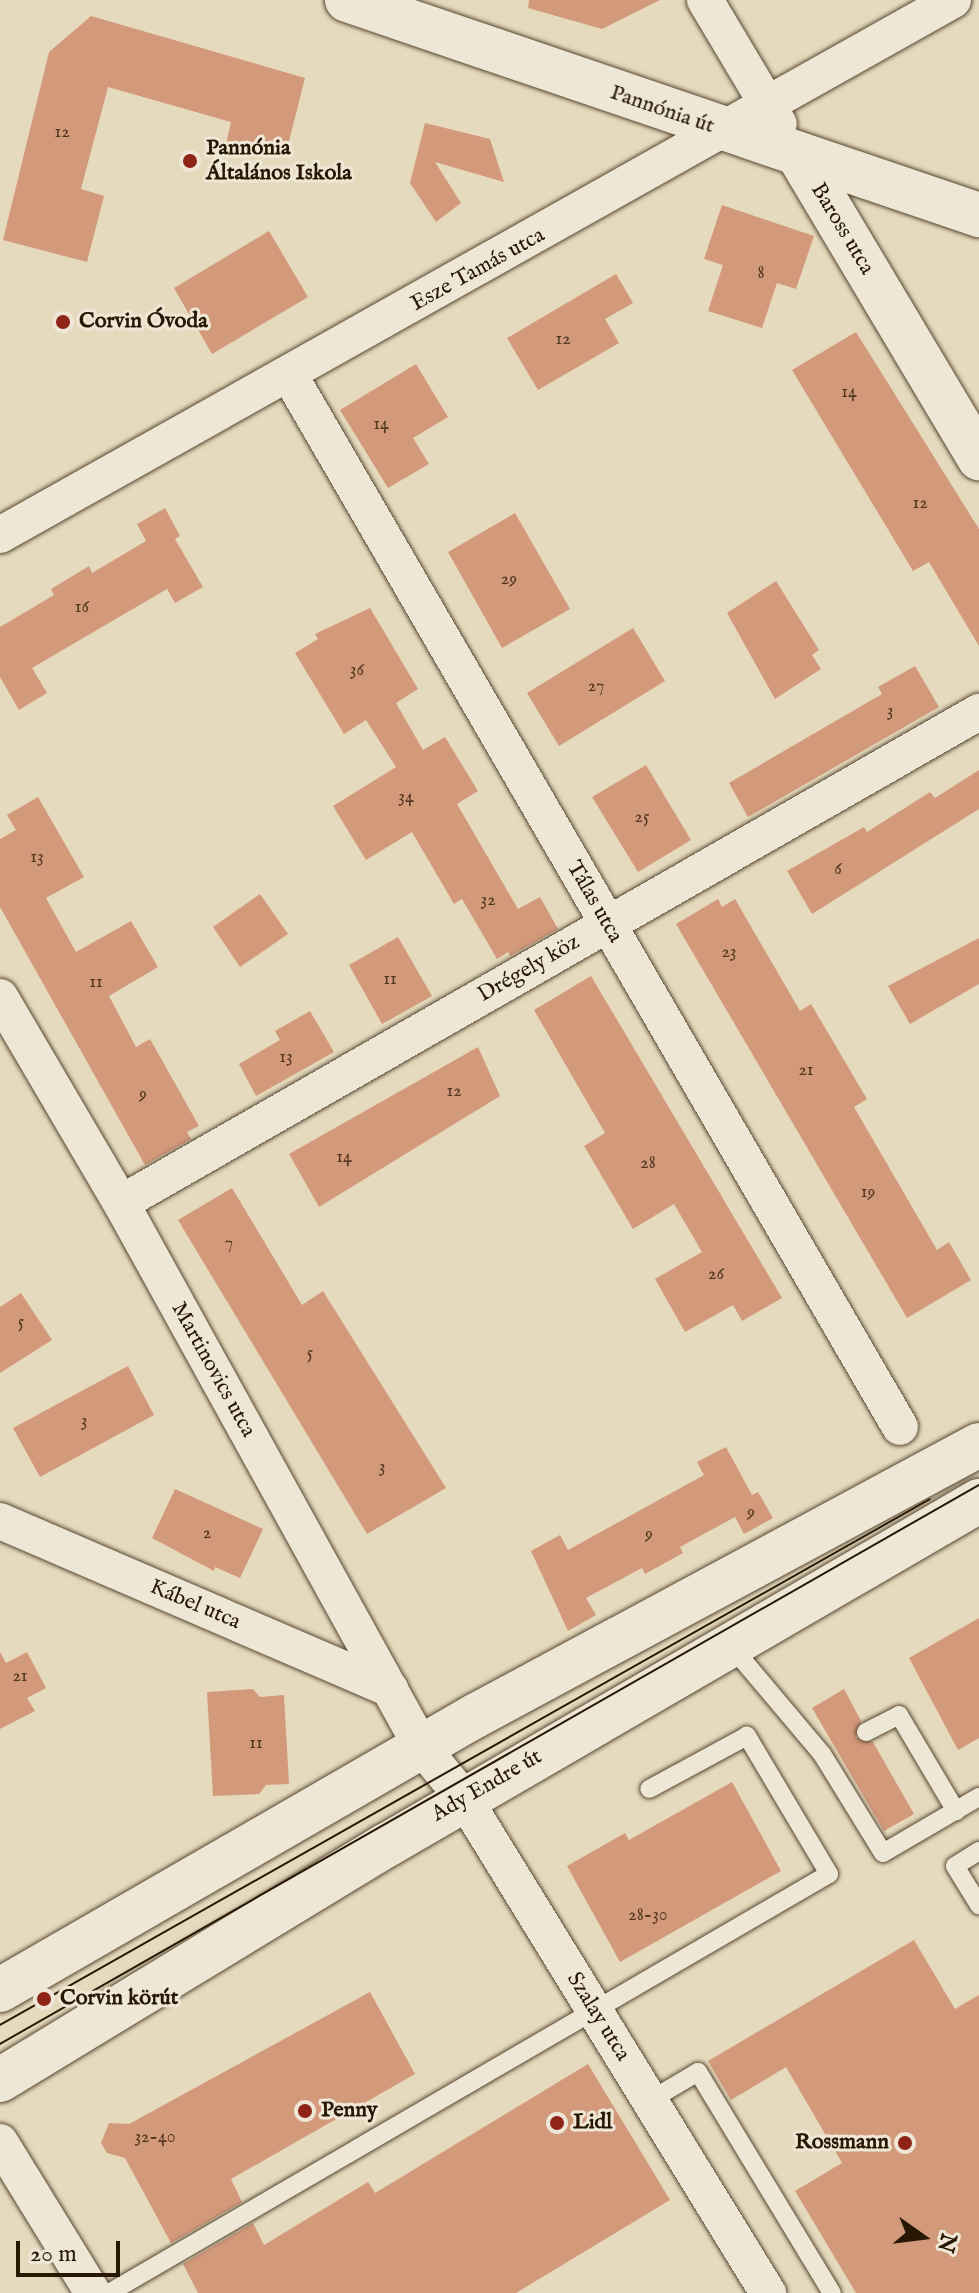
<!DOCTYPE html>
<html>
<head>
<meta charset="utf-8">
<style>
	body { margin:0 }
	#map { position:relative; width:979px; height:2293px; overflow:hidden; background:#e6dabe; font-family:"IM FELL English",serif }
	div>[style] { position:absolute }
	.building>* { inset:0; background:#d3997b }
	.roads { filter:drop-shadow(0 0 2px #574832) drop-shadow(0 0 2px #574832) }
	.service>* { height:18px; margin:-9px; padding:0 9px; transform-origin:9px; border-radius:9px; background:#efe7d5 }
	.minor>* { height:36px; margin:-18px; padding:0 18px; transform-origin:18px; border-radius:18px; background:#efe7d5 }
	.tertiary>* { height:44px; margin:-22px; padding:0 22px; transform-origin:22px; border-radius:22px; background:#efe7d5 }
	.tram>* { height:2px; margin:-1px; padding:0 1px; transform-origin:1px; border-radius:1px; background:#271703 }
	.dots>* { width:22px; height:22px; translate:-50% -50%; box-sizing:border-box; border:4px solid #efe7d5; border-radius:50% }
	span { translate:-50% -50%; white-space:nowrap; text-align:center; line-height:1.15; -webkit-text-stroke:6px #efe7d5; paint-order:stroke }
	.number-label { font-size:18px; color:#523821 }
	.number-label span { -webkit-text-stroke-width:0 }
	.street-label { font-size:22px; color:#271703 }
	.poi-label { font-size:22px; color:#271703; font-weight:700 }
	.left { translate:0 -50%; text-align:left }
	.right { translate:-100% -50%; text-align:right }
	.north { position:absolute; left:883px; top:2197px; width:80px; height:80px; -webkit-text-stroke:6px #efe7d5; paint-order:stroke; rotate:104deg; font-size:22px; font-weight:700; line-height:32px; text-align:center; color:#271703 }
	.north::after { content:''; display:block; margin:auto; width:28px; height:36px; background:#271703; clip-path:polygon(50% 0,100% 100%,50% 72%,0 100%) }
	.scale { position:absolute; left:16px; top:2241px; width:104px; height:36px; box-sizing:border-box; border:4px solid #271703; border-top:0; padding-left:10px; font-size:24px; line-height:28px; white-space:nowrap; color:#271703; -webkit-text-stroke:6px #efe7d5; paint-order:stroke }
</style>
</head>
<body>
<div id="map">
	<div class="building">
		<div style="clip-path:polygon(529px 0,660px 0,602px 29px,528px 8px)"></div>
		<div style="clip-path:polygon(91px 16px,305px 78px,285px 157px,226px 144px,231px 122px,108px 87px,81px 189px,104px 196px,87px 262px,3px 240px,49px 52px)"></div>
		<div style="clip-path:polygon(425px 123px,490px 139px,504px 182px,435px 162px,461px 203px,436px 222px,410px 183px)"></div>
		<div style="clip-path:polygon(722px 205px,814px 236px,796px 289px,777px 283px,762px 328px,708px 311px,723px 265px,704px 259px)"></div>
		<div style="clip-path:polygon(269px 231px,308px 297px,212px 354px,174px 288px)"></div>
		<div style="clip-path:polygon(616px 274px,633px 303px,605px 319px,619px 343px,538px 390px,507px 338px)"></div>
		<div style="clip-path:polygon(856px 332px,979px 529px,979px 646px,929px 562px,913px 571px,792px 370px)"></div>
		<div style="clip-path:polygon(416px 364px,448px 417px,413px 438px,429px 464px,388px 488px,340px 410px)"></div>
		<div style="clip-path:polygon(165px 508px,180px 536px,175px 539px,203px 587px,175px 603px,167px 589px,32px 668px,47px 693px,19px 710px,0 677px,0 627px,54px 595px,51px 589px,89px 566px,92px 573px,146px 541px,137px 524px)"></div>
		<div style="clip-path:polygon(515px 513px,570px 609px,502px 648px,448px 552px)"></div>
		<div style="clip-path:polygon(776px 581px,819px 650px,812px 655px,821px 669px,775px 699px,727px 613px)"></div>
		<div style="clip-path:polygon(370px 608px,418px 689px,396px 703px,423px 750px,445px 737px,478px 791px,457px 804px,518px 909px,540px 897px,558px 929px,510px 956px,508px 952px,497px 959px,462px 899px,454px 904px,412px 832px,366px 860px,333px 806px,396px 767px,366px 720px,344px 734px,295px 653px,318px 639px,315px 634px)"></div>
		<div style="clip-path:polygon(633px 628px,665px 681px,559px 746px,527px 693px)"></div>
		<div style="clip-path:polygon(915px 666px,939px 707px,748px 817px,729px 783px,882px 694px,878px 687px)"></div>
		<div style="clip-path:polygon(646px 765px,691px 840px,638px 872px,592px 797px)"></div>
		<div style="clip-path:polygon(979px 770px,979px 809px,812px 914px,787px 871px,864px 827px,867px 832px,930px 792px,935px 798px)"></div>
		<div style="clip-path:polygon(38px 797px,84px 877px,46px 898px,76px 952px,131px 921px,158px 967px,109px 996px,136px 1047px,150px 1039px,199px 1126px,187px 1132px,191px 1139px,145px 1165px,0 907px,0 839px,16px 830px,7px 815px)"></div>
		<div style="clip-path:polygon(260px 894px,288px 934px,240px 967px,213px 927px)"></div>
		<div style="clip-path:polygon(718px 899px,722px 907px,735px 899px,800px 1011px,811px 1004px,867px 1099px,854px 1107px,937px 1250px,949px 1242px,971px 1280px,907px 1318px,676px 924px)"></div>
		<div style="clip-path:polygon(398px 937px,432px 996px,382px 1024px,349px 965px)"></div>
		<div style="clip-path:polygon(979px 938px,979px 984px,910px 1024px,888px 986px)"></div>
		<div style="clip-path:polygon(591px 976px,782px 1298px,742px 1321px,733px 1305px,685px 1332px,655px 1279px,702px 1252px,674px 1204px,633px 1229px,584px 1146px,605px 1133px,534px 1010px)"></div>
		<div style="clip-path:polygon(310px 1011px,334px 1052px,256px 1096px,239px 1064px,280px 1040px,275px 1031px)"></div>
		<div style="clip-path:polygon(478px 1047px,500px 1096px,319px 1207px,289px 1154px)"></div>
		<div style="clip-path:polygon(232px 1188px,302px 1305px,323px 1291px,446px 1488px,367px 1534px,178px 1220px)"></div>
		<div style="clip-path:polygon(21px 1293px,52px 1340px,0 1373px,0 1307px)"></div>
		<div style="clip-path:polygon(128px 1366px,154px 1415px,40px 1477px,13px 1428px)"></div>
		<div style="clip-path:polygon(726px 1447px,752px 1495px,758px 1492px,773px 1518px,744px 1534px,735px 1517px,680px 1547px,683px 1553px,645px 1574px,642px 1568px,586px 1598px,596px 1615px,568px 1631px,531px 1551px,560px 1535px,568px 1550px,704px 1475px,697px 1462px)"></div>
		<div style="clip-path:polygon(175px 1489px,263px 1529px,240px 1578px,215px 1567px,214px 1571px,152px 1538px)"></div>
		<div style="clip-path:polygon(979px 1618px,979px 1738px,958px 1750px,909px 1658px)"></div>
		<div style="clip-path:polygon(0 1652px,6px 1663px,27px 1652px,46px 1688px,27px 1698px,35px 1711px,0 1729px)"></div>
		<div style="clip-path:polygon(253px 1689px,260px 1697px,284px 1695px,289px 1784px,266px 1785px,259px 1794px,213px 1796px,207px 1692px)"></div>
		<div style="clip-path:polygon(844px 1689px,861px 1721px,856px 1738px,873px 1742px,914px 1814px,884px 1831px,812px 1708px)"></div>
		<div style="clip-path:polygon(732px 1782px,781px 1871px,620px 1962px,567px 1866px,625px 1833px,629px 1840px)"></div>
		<div style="clip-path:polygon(914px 1940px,955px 2009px,979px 1995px,979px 2293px,856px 2293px,795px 2191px,842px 2163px,786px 2067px,731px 2100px,708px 2061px)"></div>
		<div style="clip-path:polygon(370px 1992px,415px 2074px,231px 2179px,242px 2202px,171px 2243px,125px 2158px,107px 2153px,101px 2143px,109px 2123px,129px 2124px)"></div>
		<div style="clip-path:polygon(588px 2064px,670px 2200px,516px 2293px,198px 2293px,183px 2264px,253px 2223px,264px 2245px,368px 2182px,375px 2193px)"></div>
	</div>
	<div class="roads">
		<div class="service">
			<div style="left:731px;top:1646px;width:141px;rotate:49.9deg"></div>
			<div style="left:822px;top:1754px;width:116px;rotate:58.4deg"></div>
			<div style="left:883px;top:1853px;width:111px;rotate:-30.3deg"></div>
			<div style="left:866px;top:1732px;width:37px;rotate:-27deg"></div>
			<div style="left:899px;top:1715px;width:112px;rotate:59.3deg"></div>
			<div style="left:979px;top:1851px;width:28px;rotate:148deg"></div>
			<div style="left:955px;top:1866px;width:46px;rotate:58.4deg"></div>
			<div style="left:649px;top:2101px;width:57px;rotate:-30.6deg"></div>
			<div style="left:698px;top:2072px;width:258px;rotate:58.8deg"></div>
			<div style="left:109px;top:2293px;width:833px;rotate:-30.2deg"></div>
			<div style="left:829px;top:1874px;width:161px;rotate:-120.7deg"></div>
			<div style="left:747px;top:1736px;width:111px;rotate:151.6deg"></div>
		</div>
		<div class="minor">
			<div style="left:705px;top:0;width:144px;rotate:59.2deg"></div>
			<div style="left:290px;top:376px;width:1215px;rotate:59.87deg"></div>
			<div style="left:0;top:535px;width:1093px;rotate:-29.31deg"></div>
			<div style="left:0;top:997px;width:239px;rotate:59.6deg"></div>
			<div style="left:121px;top:1203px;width:620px;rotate:61.08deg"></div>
			<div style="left:421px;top:1746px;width:70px;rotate:50.8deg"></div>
			<div style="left:465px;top:1800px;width:579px;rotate:58.42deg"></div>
			<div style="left:121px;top:1203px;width:989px;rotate:-29.78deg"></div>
			<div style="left:0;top:1521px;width:425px;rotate:23.3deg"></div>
			<div style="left:0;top:2142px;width:177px;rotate:58.4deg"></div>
		</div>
		<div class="tertiary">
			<div style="left:347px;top:0;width:668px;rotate:18.79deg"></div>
			<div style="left:799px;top:156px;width:352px;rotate:59.2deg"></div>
			<div style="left:0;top:1990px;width:548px;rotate:-29.98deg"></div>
			<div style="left:475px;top:1716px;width:572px;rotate:-28.27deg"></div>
			<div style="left:0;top:2080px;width:453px;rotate:-31.3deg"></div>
			<div style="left:387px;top:1845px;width:685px;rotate:-30.16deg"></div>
		</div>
	</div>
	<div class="tram">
		<div style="left:0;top:2025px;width:1068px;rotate:-29.49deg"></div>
		<div style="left:0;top:2044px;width:1127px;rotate:-29.73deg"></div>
	</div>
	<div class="dots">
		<div style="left:190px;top:161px;background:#8f2418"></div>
		<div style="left:63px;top:322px;background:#8f2418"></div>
		<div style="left:44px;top:1999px;background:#8f2418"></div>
		<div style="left:305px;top:2111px;background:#8f2418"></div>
		<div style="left:557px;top:2123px;background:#8f2418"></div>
		<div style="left:905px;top:2143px;background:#8f2418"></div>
	</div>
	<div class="number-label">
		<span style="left:62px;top:133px">12</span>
		<span style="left:761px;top:274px">8</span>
		<span style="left:563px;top:340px">12</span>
		<span style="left:849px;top:393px">14</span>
		<span style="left:381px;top:425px">14</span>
		<span style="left:920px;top:504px">12</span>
		<span style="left:509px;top:580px">29</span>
		<span style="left:82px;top:608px">16</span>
		<span style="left:357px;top:671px">36</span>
		<span style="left:596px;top:687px">27</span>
		<span style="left:890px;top:712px">3</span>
		<span style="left:406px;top:798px">34</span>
		<span style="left:642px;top:818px">25</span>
		<span style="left:37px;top:858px">13</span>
		<span style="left:838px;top:870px">6</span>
		<span style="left:488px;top:901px">32</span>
		<span style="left:729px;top:953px">23</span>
		<span style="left:390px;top:980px">11</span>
		<span style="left:96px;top:983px">11</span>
		<span style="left:286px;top:1058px">13</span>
		<span style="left:806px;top:1071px">21</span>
		<span style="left:454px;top:1092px">12</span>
		<span style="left:143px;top:1095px">9</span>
		<span style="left:344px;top:1158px">14</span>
		<span style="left:648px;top:1164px">28</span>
		<span style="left:868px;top:1193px">19</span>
		<span style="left:229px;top:1244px">7</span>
		<span style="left:716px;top:1275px">26</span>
		<span style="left:21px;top:1323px">5</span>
		<span style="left:310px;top:1354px">5</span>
		<span style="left:84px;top:1422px">3</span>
		<span style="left:382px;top:1468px">3</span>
		<span style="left:751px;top:1513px">9</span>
		<span style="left:207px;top:1534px">2</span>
		<span style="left:649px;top:1535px">9</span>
		<span style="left:20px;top:1677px">21</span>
		<span style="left:256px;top:1744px">11</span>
		<span style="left:648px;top:1916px">28-30</span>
		<span style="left:155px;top:2138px">32-40</span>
	</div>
	<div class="street-label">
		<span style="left:662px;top:110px;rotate:19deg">Pannónia út</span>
		<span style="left:842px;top:229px;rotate:59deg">Baross utca</span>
		<span style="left:478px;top:270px;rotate:-29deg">Esze Tamás utca</span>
		<span style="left:594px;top:902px;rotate:60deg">Tálas utca</span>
		<span style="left:529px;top:969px;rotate:-30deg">Drégely köz</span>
		<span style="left:213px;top:1370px;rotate:61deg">Martinovics utca</span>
		<span style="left:195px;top:1605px;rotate:23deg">Kábel utca</span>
		<span style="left:487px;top:1786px;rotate:-30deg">Ady Endre út</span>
		<span style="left:598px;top:2017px;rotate:58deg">Szalay utca</span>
	</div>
	<div class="poi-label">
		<span class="left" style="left:206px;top:161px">Pannónia<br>Általános Iskola</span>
		<span class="left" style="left:79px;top:322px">Corvin Óvoda</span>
		<span class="left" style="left:60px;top:1999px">Corvin körút</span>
		<span class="left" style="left:321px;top:2111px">Penny</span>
		<span class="left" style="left:573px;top:2123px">Lidl</span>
		<span class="right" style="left:889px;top:2143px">Rossmann</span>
	</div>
	<div class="north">N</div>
	<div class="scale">20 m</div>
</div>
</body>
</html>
